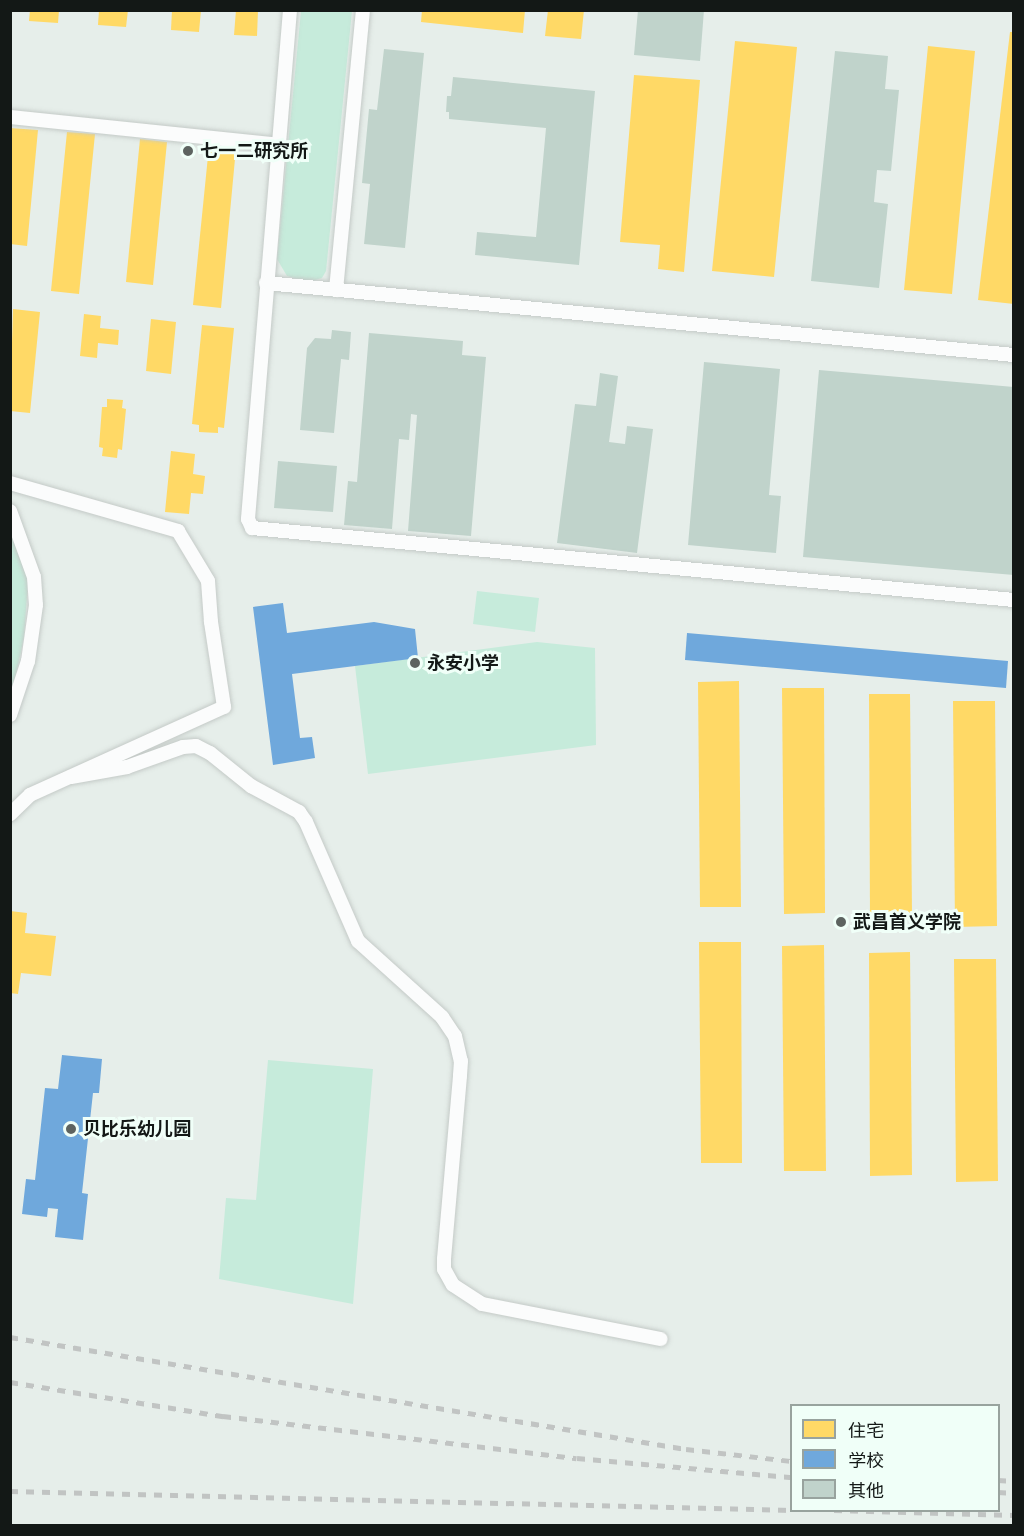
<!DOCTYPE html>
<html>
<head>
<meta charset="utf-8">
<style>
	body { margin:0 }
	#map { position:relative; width:1024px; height:1536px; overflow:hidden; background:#e6eeea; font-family:Cabin,"Noto Sans SC",sans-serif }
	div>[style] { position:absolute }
	.green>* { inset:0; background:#c6ebdb }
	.homes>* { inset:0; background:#ffd966 }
	.schools>* { inset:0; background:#6fa8dc }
	.building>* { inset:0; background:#c0d3cb }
	.roads { filter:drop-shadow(0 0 2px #c4cac7) drop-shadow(0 0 2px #c4cac7) }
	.minor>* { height:14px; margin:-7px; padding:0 7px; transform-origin:7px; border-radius:7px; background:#fbfcfc }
	.rail>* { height:4.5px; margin-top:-2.25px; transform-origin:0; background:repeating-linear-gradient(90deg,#c1c4c3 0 8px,transparent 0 16px) }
	.dots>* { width:16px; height:16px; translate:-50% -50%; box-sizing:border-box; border:3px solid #f0fff8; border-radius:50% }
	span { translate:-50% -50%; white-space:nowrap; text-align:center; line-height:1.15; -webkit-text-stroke:6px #f0fff8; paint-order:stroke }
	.poi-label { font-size:18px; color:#131816; font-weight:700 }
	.left { translate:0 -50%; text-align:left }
	.frame { position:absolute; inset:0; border:12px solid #131816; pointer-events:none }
	.legend { position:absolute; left:790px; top:1404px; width:210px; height:108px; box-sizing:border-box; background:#f0fff8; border:2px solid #98a39e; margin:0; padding:8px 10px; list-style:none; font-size:18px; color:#131816 }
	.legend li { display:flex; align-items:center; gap:12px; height:30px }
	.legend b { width:30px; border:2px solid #98a39e }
</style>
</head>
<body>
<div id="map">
	<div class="green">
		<div style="clip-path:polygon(301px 11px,352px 11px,326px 271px,322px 278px,308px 282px,287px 276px,277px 259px)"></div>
		<div style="clip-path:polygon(11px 529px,26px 570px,28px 583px,24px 637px,11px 698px)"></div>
		<div style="clip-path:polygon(477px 591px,539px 598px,535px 632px,473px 624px)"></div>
		<div style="clip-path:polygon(537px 642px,595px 648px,596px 745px,368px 774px,355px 666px)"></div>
		<div style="clip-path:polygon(268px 1060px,373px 1069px,353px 1304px,219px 1279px,226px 1198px,256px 1200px)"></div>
	</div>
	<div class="homes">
		<div style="clip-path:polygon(30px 10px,59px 10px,58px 23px,29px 21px)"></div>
		<div style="clip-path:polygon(99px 10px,128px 10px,126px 27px,98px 25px)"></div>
		<div style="clip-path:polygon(172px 10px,201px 10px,199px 32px,171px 30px)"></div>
		<div style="clip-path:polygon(236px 10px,258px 10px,257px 36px,234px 35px)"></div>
		<div style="clip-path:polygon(422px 10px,525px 10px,523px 33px,421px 22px)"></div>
		<div style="clip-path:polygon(548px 10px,584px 10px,581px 39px,545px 36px)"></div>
		<div style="clip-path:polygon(1010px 32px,1014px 32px,1014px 304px,978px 300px)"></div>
		<div style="clip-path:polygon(735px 41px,797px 47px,774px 277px,712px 271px)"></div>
		<div style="clip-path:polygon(928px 46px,975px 51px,952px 294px,904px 290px)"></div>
		<div style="clip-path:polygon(634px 75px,700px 80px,684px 272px,658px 269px,660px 245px,620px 242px)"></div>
		<div style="clip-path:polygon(10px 128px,38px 130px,27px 246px,10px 244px)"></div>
		<div style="clip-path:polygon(67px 132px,95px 134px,79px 294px,51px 291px)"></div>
		<div style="clip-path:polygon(140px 139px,167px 142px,153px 285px,126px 282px)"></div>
		<div style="clip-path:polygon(209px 146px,236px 148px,221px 308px,193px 305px)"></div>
		<div style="clip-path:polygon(13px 309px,40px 312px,30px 413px,10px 411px)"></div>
		<div style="clip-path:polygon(84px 314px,101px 316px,100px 328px,119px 330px,118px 345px,98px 343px,97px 358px,80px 356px)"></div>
		<div style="clip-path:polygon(151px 319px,176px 322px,171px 374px,146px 371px)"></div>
		<div style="clip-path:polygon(202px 325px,234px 328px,224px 428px,218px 427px,218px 433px,199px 432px,199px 425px,192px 424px)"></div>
		<div style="clip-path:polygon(107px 399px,123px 400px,122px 408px,126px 409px,122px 450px,118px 449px,117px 458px,102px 456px,103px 448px,99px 447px,102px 407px,107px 407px)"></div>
		<div style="clip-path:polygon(171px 451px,195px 454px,193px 474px,205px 476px,203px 494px,191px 493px,189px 514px,165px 512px)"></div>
		<div style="clip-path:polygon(739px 681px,741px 907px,700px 907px,698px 682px)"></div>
		<div style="clip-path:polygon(782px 688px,824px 688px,825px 913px,784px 914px)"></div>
		<div style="clip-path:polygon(869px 694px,910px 694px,912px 916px,870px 917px)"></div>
		<div style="clip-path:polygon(953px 701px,995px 701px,997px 926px,955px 927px)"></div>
		<div style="clip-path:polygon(10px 911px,27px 913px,25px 933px,56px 936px,51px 976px,21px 973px,18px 994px,10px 993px)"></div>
		<div style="clip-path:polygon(699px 942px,741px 942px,742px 1163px,701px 1163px)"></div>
		<div style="clip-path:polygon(824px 945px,826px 1171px,784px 1171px,782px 946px)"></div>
		<div style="clip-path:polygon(910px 952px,912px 1175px,870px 1176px,869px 953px)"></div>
		<div style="clip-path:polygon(954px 959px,996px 959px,998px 1181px,956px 1182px)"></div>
	</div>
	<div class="schools">
		<div style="clip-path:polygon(283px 603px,287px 633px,374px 622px,415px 629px,418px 658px,292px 674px,300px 738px,312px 737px,315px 758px,273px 765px,253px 607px)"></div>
		<div style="clip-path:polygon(687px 633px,1008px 661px,1006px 688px,685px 660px)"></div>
		<div style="clip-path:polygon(62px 1055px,102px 1059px,99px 1093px,93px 1093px,82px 1193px,88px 1194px,83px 1240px,55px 1237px,58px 1209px,48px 1208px,47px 1217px,22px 1214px,26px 1179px,35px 1180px,45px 1088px,58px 1089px)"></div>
	</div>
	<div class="building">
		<div style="clip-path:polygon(638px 10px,704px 10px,700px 61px,634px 55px)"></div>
		<div style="clip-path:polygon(384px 49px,424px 53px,405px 248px,364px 244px,370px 184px,362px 183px,369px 109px,377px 110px)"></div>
		<div style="clip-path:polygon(835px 51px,888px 56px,885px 89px,899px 90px,891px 171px,877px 170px,874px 202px,888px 204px,879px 288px,811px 281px)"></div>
		<div style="clip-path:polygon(453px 77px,595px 91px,579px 265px,475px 255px,477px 232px,536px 237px,546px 128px,449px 119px,449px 112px,446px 112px,447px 96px,451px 96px)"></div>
		<div style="clip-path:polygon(332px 330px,351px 332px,349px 360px,341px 359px,334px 433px,300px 430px,307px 348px,315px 338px,331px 339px)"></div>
		<div style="clip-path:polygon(369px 333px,463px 341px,462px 355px,486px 357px,471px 536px,408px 531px,417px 415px,411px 414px,409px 440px,399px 439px,392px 529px,344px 525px,348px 481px,357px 482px)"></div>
		<div style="clip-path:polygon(704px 362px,780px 369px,769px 495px,781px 496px,776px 553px,688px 545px)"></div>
		<div style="clip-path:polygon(819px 370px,1014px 387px,1014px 575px,803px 557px)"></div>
		<div style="clip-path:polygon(600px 373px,618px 376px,609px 442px,625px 444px,627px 426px,653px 429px,637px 553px,557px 543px,575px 404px,596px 406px)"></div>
		<div style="clip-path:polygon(278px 461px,337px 466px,333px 512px,274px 508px)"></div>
	</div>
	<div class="roads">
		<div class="minor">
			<div style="left:290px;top:10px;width:511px;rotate:94.72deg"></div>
			<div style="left:248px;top:519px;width:10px;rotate:66deg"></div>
			<div style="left:252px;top:528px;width:765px;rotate:5.4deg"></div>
			<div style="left:10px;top:117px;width:270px;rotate:5.9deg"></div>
			<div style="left:266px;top:283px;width:751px;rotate:5.5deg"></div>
			<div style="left:336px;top:290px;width:281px;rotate:-84.5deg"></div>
			<div style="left:10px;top:483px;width:175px;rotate:15.9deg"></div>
			<div style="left:178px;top:531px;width:58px;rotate:59deg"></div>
			<div style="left:208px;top:581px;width:41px;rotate:85.8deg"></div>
			<div style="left:211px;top:622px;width:86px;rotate:81.3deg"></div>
			<div style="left:224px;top:707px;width:213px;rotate:155.6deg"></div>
			<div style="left:30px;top:795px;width:28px;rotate:136deg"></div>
			<div style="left:10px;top:511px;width:70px;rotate:70deg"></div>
			<div style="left:34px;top:577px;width:28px;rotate:86deg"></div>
			<div style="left:36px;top:605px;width:57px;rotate:98.1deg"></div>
			<div style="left:28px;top:661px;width:57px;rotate:108.4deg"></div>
			<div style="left:71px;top:777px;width:57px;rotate:-10.1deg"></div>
			<div style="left:127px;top:767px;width:59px;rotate:-19.7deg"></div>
			<div style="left:183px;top:747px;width:13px;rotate:-4deg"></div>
			<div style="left:196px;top:746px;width:16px;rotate:27deg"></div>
			<div style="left:210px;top:753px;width:53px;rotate:38.8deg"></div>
			<div style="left:251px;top:786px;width:55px;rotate:28.4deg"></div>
			<div style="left:299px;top:812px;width:12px;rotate:55deg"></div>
			<div style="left:306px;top:822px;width:130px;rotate:66.4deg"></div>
			<div style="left:358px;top:941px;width:113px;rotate:42.1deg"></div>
			<div style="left:442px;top:1017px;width:23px;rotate:56deg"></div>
			<div style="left:455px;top:1036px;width:26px;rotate:77deg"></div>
			<div style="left:461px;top:1061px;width:15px;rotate:94deg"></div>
			<div style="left:460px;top:1076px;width:184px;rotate:95deg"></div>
			<div style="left:444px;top:1259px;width:10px;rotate:90deg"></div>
			<div style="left:444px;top:1269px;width:18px;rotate:61deg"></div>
			<div style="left:453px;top:1285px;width:35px;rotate:33deg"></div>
			<div style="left:482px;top:1304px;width:182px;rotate:11.1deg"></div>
		</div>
	</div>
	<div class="rail">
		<div style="left:10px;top:1337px;width:685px;rotate:9.41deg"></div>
		<div style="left:686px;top:1449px;width:107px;rotate:6.5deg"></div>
		<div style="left:10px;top:1382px;width:216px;rotate:9.1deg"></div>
		<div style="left:223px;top:1416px;width:356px;rotate:6.8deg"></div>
		<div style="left:577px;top:1458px;width:216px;rotate:5.1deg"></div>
		<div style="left:998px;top:1480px;width:16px;rotate:4deg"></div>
		<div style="left:10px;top:1491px;width:782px;rotate:1.39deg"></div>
		<div style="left:998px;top:1492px;width:16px;rotate:4deg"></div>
		<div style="left:834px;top:1510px;width:180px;rotate:1.6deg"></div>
	</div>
	<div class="dots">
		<div style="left:188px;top:151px;background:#5d6360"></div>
		<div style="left:415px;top:663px;background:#5d6360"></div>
		<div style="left:841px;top:922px;background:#5d6360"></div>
		<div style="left:71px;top:1129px;background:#5d6360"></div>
	</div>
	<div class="poi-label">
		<span class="left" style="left:200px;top:151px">七一二研究所</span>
		<span class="left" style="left:427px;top:663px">永安小学</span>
		<span class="left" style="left:853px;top:922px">武昌首义学院</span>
		<span class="left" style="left:83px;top:1129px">贝比乐幼儿园</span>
	</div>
	<div class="frame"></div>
	<ul class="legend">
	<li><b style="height:16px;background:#ffd966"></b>住宅</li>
	<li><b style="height:16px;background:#6fa8dc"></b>学校</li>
	<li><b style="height:16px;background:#c0d3cb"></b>其他</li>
	</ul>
</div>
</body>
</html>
